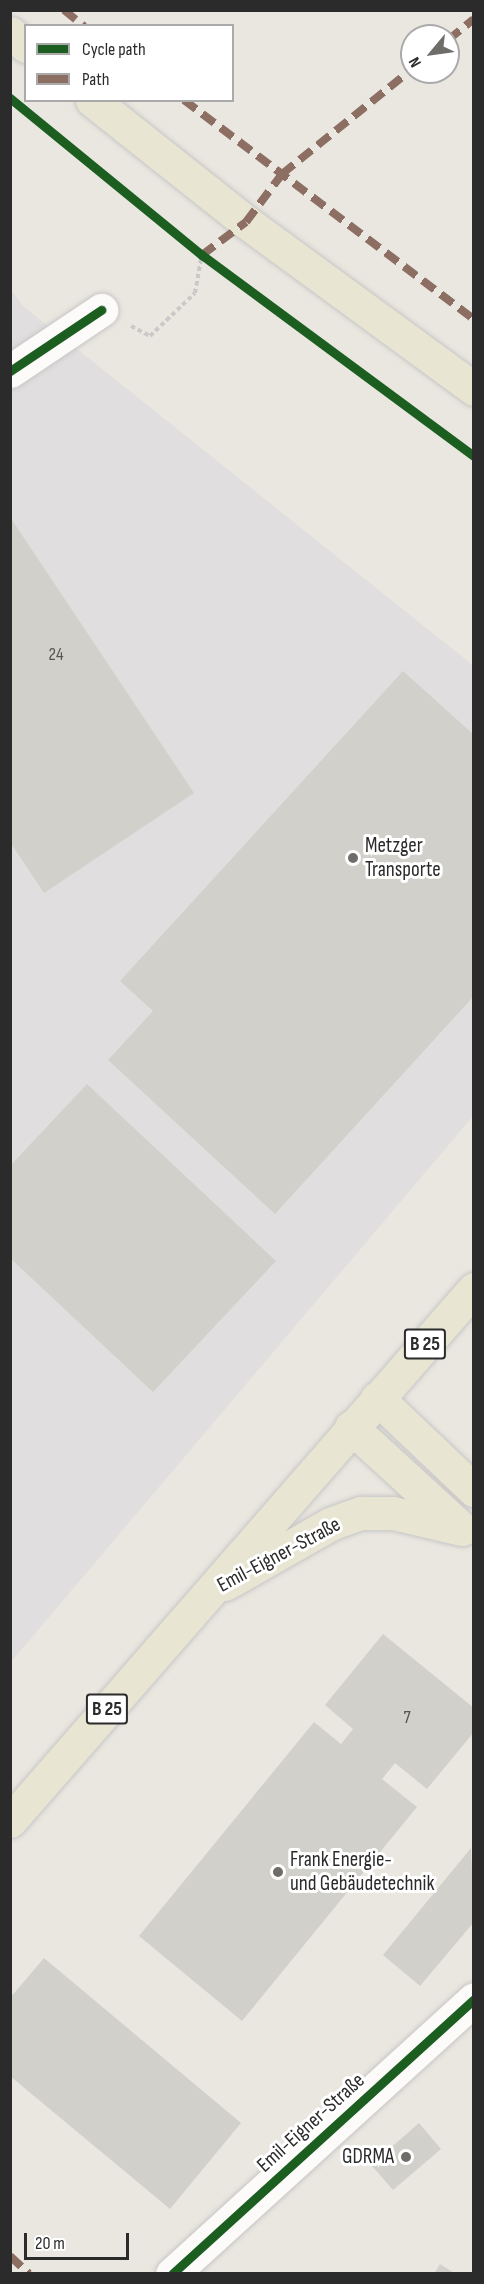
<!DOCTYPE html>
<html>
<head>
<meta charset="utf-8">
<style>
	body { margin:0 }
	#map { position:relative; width:484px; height:2284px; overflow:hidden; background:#eae7e0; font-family:"Sofia Sans Condensed",sans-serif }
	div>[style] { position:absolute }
	.industrial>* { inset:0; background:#e1dedf }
	.building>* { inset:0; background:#d2d0cb }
	.path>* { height:4px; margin-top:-2px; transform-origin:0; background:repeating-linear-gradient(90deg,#cac9c8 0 4.5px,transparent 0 7.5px) }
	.roads { filter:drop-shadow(0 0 2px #c7c6c6) drop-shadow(0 0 2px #c7c6c6) }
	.minor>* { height:33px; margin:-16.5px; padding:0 16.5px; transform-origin:16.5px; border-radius:16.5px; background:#fcfbfa }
	.major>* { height:33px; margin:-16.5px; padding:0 16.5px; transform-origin:16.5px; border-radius:16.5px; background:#e8e5d2 }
	.quiet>* { height:8px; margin-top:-4px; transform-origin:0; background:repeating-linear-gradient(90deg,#8d6e63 0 15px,transparent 0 23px) }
	.cycleway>* { height:9px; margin:-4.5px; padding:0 4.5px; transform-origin:4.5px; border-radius:4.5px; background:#1b5e20 }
	.dots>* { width:16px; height:16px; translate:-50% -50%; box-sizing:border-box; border:3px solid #fff; border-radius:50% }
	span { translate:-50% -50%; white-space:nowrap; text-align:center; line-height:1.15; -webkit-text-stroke:6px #fff; paint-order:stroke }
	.number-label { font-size:18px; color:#565554 }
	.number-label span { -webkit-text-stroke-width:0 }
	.shield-label span { padding:2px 4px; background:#fff; border:2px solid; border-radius:4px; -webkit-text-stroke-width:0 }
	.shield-label { font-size:20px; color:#2b2b2b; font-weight:700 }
	.poi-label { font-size:21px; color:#2b2b2b }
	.left { translate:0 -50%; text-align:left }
	.right { translate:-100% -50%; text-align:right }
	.street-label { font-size:21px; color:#2b2b2b }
	.frame { position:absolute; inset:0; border:12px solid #2b2b2b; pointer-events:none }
	.legend { position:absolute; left:24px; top:24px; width:210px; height:78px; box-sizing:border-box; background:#fff; border:2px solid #aaa; margin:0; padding:8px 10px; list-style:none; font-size:18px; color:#2b2b2b }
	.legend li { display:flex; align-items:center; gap:12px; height:30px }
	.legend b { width:30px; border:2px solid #aaa }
	.north { position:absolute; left:400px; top:24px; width:60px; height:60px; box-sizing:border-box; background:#fff; border:2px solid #aaa; border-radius:50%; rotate:241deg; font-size:16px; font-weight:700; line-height:24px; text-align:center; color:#2b2b2b }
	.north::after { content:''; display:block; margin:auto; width:21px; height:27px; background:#6e6d6a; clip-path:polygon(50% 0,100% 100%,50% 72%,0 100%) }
	.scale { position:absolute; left:24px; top:2233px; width:105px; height:27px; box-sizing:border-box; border:3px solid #2b2b2b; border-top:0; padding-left:8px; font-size:18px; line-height:21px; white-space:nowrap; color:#2b2b2b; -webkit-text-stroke:4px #fff; paint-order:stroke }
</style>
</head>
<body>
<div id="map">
	<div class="industrial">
		<div style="clip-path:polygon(11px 290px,23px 306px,474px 666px,473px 1116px,11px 1662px)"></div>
	</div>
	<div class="building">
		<div style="clip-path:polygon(10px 517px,194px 793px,44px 893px,10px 842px)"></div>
		<div style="clip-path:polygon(403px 671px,474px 735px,474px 996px,275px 1214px,108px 1060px,153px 1011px,120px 981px)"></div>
		<div style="clip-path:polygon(87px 1084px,276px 1261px,153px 1392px,10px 1258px,10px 1166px)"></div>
		<div style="clip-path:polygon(383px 1634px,474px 1708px,474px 1732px,427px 1789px,395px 1763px,382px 1779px,417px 1807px,242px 2021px,139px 1936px,314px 1722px,341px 1744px,353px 1729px,325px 1705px)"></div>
		<div style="clip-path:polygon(471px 1848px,474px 1922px,420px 1986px,383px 1955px)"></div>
		<div style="clip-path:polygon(44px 1958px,241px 2123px,170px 2209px,10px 2076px,10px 1998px)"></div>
		<div style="clip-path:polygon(419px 2123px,441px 2149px,393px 2190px,371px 2165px)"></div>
		<div style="clip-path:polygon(440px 2264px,456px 2274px,434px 2274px)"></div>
	</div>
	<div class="path">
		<div style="left:131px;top:326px;width:21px;rotate:28deg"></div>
		<div style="left:150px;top:336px;width:62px;rotate:-43.7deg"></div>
		<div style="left:195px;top:293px;width:39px;rotate:-80deg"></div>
	</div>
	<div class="roads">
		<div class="minor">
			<div style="left:10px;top:371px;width:110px;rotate:-33.8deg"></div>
			<div style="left:172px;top:2274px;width:408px;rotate:-42.3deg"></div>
		</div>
		<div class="major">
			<div style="left:10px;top:33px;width:21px;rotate:39deg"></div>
			<div style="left:92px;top:100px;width:196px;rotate:38.4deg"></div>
			<div style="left:246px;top:222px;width:283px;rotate:36.2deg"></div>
			<div style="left:377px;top:1398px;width:134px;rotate:43.5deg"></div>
			<div style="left:351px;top:1427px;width:148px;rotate:42.5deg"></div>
			<div style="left:225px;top:1584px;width:121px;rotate:-29.7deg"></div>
			<div style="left:330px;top:1524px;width:33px;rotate:-20deg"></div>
			<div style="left:361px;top:1513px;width:32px"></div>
			<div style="left:393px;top:1513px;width:71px;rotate:13.1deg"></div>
			<div style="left:10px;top:1821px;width:706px;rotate:-48.91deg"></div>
		</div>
	</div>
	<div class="quiet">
		<div style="left:64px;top:10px;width:26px;rotate:39deg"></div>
		<div style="left:448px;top:40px;width:33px;rotate:-39deg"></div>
		<div style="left:184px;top:100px;width:363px;rotate:37.1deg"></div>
		<div style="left:202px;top:255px;width:55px;rotate:-36.9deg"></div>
		<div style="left:246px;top:222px;width:60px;rotate:-53.1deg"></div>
		<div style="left:282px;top:174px;width:167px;rotate:-38.9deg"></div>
		<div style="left:10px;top:2256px;width:26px;rotate:43deg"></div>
	</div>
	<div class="cycleway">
		<div style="left:10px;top:98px;width:248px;rotate:39.3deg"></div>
		<div style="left:202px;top:255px;width:338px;rotate:36.5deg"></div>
		<div style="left:10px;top:371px;width:110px;rotate:-33.8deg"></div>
		<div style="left:172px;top:2274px;width:408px;rotate:-42.3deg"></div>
	</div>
	<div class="dots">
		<div style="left:353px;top:858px;background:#6e6d6a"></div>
		<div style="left:278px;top:1872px;background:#6e6d6a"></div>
		<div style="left:406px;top:2157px;background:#6e6d6a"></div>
	</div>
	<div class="number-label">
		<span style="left:56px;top:655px">24</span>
		<span style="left:407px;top:1718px">7</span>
	</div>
	<div class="shield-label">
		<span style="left:425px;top:1344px">B 25</span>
		<span style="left:107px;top:1709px">B 25</span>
	</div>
	<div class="poi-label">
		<span class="left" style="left:365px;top:858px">Metzger<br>Transporte</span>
		<span class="left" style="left:290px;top:1872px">Frank Energie-<br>und Gebäudetechnik</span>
		<span class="right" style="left:394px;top:2157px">GDRMA</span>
	</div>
	<div class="street-label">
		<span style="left:279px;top:1555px;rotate:-28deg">Emil-Eigner-Straße</span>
		<span style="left:311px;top:2123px;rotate:-42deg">Emil-Eigner-Straße</span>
	</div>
	<div class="frame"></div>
	<ul class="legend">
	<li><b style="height:8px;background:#1b5e20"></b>Cycle path</li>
	<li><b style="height:8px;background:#8d6e63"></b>Path</li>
	</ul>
	<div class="north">N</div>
	<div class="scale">20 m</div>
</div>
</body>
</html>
